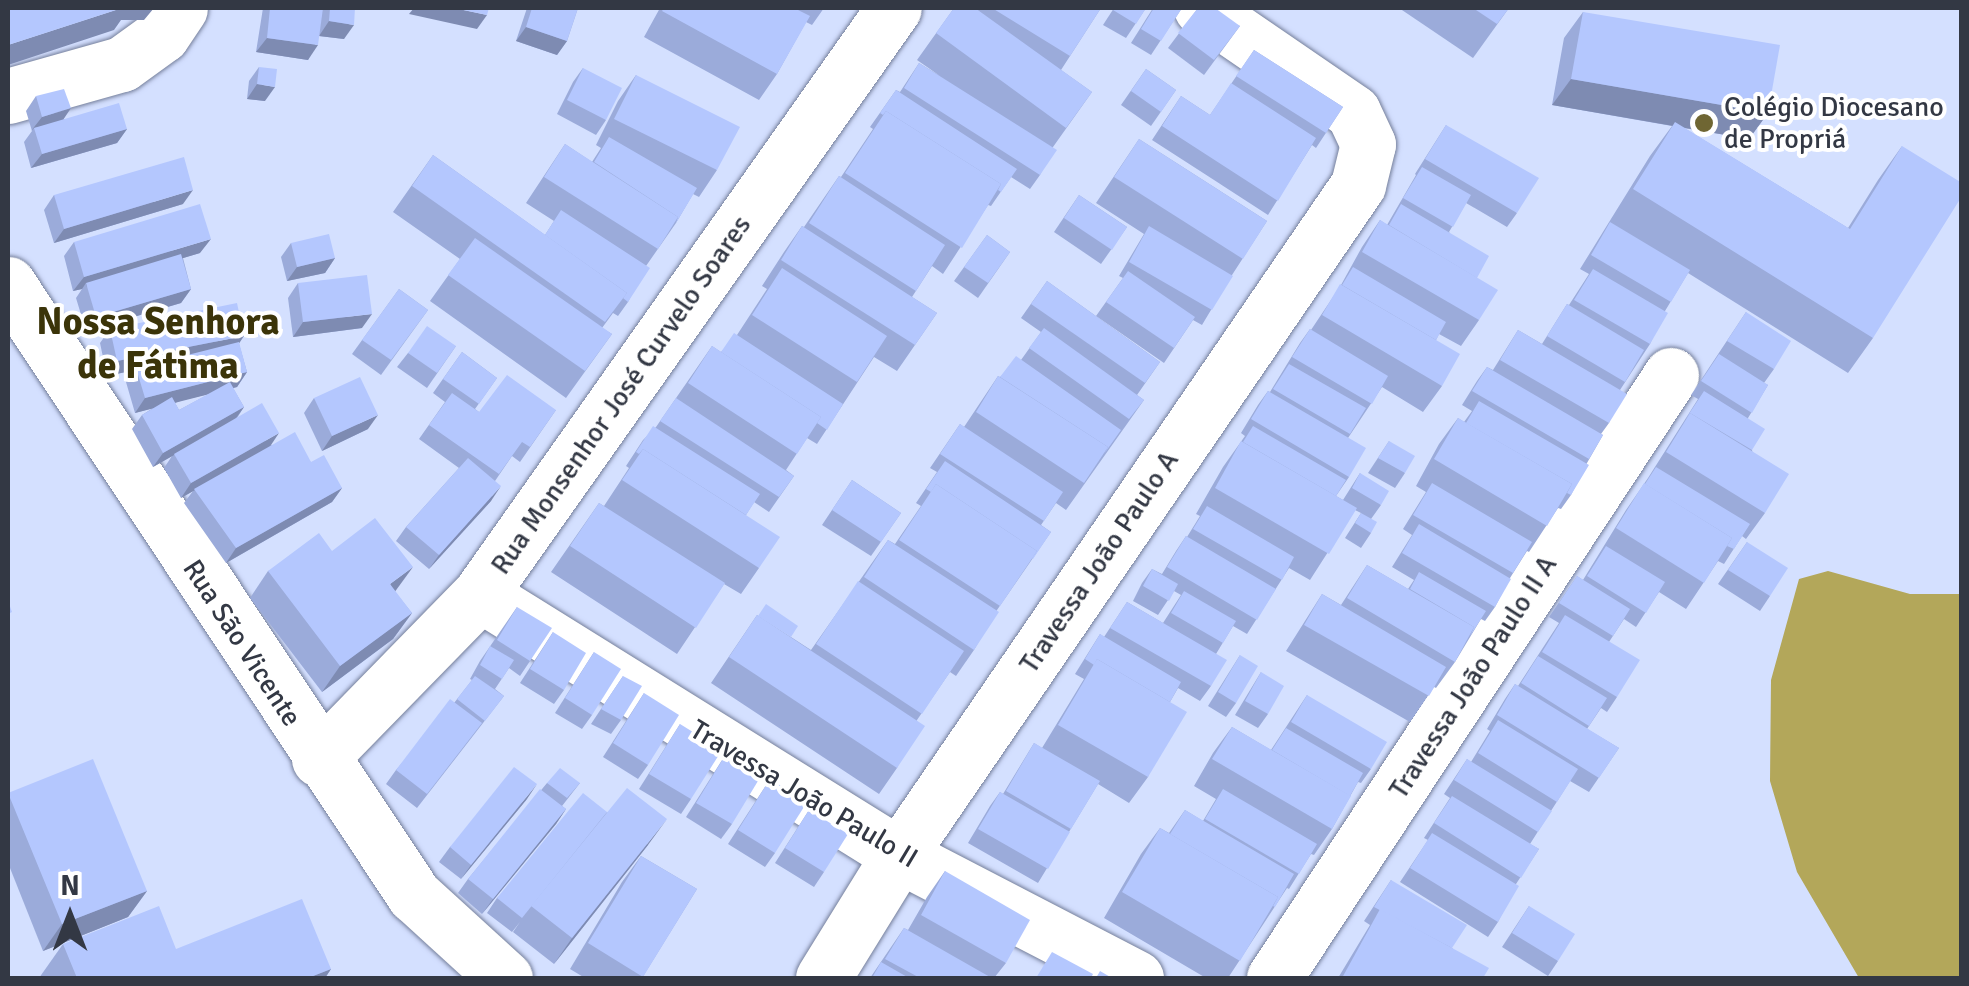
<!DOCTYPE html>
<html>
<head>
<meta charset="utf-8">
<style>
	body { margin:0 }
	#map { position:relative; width:1969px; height:986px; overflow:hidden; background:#d4e0ff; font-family:Signika,sans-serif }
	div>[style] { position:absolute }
	.forest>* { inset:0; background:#b3a75a }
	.roads { filter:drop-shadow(0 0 2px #757f9b) drop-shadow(0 0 2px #757f9b) }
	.minor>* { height:55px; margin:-27.5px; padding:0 27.5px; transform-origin:27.5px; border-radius:27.5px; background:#fff }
	.wall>* { inset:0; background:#9babda }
	.shaded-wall>* { inset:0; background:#7e8bb2 }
	.building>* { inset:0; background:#b4c7fe }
	.dots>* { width:28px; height:28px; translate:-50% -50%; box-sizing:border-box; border:5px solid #fff; border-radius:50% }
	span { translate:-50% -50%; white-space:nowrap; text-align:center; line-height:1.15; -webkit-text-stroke:8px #fff; paint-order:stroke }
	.poi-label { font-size:28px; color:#333844 }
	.left { translate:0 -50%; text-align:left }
	.street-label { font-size:28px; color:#333844 }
	.district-label { font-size:38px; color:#3b3409; font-weight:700 }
	.frame { position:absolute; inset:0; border:10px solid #333844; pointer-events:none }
	.north { position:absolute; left:20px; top:866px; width:100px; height:100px; -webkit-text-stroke:8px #fff; paint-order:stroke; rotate:0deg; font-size:28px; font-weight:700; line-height:40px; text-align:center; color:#333844 }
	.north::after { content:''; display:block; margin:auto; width:35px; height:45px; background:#333844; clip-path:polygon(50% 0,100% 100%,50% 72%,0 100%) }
</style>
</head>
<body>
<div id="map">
	<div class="forest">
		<div style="clip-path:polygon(1828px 571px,1910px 594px,1961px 594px,1961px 978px,1859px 978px,1797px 872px,1770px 781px,1771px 680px,1799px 579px)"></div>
	</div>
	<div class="roads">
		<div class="minor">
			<div style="left:8px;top:96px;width:118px;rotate:-15.7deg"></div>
			<div style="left:122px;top:64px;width:49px;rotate:-35.9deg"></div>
			<div style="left:162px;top:35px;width:32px;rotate:-56deg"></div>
			<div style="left:8px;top:284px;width:734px;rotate:56.4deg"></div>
			<div style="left:414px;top:895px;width:123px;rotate:42.4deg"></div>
			<div style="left:483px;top:596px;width:490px;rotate:31.9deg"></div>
			<div style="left:899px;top:855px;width:267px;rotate:27.4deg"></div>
			<div style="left:319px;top:759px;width:231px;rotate:-45.7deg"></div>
			<div style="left:480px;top:594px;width:717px;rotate:-54.76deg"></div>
			<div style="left:823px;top:978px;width:145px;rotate:-58.3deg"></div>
			<div style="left:899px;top:855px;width:812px;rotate:-55.59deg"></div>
			<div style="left:1358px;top:185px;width:42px;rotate:-76.3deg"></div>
			<div style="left:1368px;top:144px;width:35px;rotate:-115deg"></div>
			<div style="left:1353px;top:112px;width:184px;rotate:-145.6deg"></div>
			<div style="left:1274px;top:978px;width:722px;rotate:-56.64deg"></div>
		</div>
	</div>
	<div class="wall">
		<div style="clip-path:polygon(263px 8px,355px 8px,344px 39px,319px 36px,308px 60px,256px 52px)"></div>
		<div style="clip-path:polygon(527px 8px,578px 8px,567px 41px,557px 55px,516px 41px)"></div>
		<div style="clip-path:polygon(660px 8px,824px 8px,812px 25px,806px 22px,777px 74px,759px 100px,644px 37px)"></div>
		<div style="clip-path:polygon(954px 8px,1101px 8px,1061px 70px,1092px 92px,1053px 147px,1040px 175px,1030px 189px,1011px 177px,991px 206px,988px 205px,943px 274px,932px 266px,912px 297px,937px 313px,897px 371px,874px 357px,817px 444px,807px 438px,786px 470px,794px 476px,769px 512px,754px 502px,746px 515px,759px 568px,741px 594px,724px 584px,677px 654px,551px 572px,599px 503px,604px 506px,629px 468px,626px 466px,643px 440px,656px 427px,712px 346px,721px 352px,737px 335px,767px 289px,762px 286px,784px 252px,802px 226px,804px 227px,839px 176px,841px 177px,873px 129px,870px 127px,896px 90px,900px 92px,919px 63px,940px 76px,917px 60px)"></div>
		<div style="clip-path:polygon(1114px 8px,1146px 8px,1126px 38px,1103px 25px)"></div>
		<div style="clip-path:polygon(1153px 8px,1182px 8px,1151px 55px,1131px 43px)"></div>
		<div style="clip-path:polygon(1198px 8px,1240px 26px,1204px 75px,1168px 48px)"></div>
		<div style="clip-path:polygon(1399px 8px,1509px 8px,1473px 58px)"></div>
		<div style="clip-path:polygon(1583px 12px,1768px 113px,1749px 139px,1684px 128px,1848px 228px,1878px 180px,1902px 146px,1873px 338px,1848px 373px,1688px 273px,1665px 311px,1650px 344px,1620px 390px,1609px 423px,1601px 434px,1603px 435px,1587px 463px,1571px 495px,1561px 509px,1558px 508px,1529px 552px,1527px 551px,1510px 578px,1495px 607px,1485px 621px,1481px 619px,1455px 662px,1436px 688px,1434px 687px,1410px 722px,1286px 651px,1322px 594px,1341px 605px,1367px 565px,1408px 589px,1414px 580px,1392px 567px,1412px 535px,1403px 529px,1426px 492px,1416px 486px,1439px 444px,1458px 418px,1464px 422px,1472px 411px,1462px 405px,1477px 381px,1487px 367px,1493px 370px,1518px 330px,1542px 344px,1567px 304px,1569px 305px,1589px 274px,1580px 269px,1650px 156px,1672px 126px,1552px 105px,1564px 38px)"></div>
		<div style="clip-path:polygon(1254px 50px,1343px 107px,1316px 148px,1312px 145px,1268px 215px,1152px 140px,1181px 96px,1210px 115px)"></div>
		<div style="clip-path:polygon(259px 67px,265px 101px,247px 99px,249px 81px)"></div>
		<div style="clip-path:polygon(583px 68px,606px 120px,596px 135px,557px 114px,573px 82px)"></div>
		<div style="clip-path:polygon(1146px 69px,1176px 90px,1151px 126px,1121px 105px)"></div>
		<div style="clip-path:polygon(636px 75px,717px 170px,699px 197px,693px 194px,676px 223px,646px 266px,628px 302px,618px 316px,613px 313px,602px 328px,612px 334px,566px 398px,430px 301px,460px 259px,393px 212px,433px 155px,545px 235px,554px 221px,526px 203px,565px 144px,592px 162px,601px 148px,596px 145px,618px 101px)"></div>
		<div style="clip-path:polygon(36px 96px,63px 119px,127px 129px,117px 143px,31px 168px,24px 142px,32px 131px,26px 111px)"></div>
		<div style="clip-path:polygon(1446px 125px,1517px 213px,1507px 227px,1466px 203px,1449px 232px,1477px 278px,1479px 320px,1461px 346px,1439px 334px,1436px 340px,1442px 386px,1423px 412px,1382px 387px,1348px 438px,1349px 477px,1336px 496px,1343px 500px,1360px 473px,1381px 505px,1371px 519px,1371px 533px,1361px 548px,1345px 538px,1361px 513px,1355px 510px,1310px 580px,1289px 568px,1247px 634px,1233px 626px,1216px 654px,1211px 686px,1200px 701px,1178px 688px,1170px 702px,1148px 777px,1129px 803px,1098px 784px,1038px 883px,968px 843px,990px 806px,1000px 792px,1003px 794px,1034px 743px,1042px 748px,1084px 679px,1075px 674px,1100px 634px,1104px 637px,1127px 602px,1163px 623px,1181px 595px,1174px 591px,1158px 615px,1133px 601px,1142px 583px,1152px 569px,1162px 574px,1176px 551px,1186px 536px,1187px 537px,1200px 516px,1196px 514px,1223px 467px,1245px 436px,1241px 433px,1258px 405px,1268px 391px,1270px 392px,1300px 343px,1310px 329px,1311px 330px,1341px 285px,1362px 247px,1380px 220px,1387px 225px,1416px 175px,1415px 174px)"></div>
		<div style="clip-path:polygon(1139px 139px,1267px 221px,1232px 275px,1202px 325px,1193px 320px,1164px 363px,1096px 316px,1123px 278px,1119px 276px,1144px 234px,1096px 203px)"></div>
		<div style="clip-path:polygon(54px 195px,183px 204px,54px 243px,44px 210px)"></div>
		<div style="clip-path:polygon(1079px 195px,1127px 227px,1101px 264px,1054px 232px)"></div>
		<div style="clip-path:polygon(987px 235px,1010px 252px,978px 298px,954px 281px)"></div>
		<div style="clip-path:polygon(74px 242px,200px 253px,183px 258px,191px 289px,181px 303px,86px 331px,76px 298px,82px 289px,73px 291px,64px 256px)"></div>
		<div style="clip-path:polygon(291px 243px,335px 258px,325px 273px,287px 281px,281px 257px)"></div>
		<div style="clip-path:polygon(1047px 281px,1160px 362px,1137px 395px,1144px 400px,1066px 510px,1056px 503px,1041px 525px,1051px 532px,997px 610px,974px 650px,956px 676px,950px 672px,917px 720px,897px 768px,879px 794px,711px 683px,757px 615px,811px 650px,888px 540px,895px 544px,921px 506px,916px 503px,937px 472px,930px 468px,960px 424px,964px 427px,998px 376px,1000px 377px,1021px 360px,1041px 332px,1021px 318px)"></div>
		<div style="clip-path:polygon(298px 283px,362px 328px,293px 337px,288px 298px)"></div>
		<div style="clip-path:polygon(399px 289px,428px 310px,381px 375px,352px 354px)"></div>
		<div style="clip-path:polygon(1746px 312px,1774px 369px,1764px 383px,1768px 385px,1748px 418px,1752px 450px,1765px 513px,1746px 539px,1742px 536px,1724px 564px,1718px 561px,1686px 609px,1659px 592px,1636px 627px,1624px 619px,1609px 642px,1617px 697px,1607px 712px,1601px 708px,1587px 729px,1619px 748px,1589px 792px,1570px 781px,1530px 844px,1539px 849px,1516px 884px,1498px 922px,1488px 937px,1400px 882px,1428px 840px,1424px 838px,1450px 798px,1444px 794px,1467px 759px,1471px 762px,1490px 731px,1487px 729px,1505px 699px,1515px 684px,1518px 686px,1559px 623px,1549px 617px,1577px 576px,1583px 580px,1626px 510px,1648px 478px,1698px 399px,1691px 395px)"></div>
		<div style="clip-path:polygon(evenodd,110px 329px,239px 344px,247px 372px,237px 387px,233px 388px,244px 407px,237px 418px,271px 445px,311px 462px,342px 488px,332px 502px,226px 563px,184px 503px,193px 491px,181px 498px,164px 468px,172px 456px,153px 467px,132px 429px,142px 415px,153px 408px,135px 413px,126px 382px,135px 370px,107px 376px,100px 343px,110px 329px,209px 394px,179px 410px,175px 403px,183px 400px,209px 394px)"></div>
		<div style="clip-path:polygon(456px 346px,427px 388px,397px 367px,408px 353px)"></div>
		<div style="clip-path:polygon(462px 352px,497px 378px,475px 409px,479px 412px,556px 410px,520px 462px,512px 456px,495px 481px,491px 501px,429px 569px,396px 541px,406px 527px,459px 468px,419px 439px,445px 402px,433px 393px)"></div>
		<div style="clip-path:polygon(314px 398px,368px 429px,322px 451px,304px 413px)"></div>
		<div style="clip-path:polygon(1389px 441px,1405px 473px,1395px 488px,1368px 473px)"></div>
		<div style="clip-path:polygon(852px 480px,901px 513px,871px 556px,822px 525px)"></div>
		<div style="clip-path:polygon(1747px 542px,1770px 596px,1760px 611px,1718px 584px)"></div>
		<div style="clip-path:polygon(332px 551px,395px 592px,412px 613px,393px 639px,322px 692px,250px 598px,268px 571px)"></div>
		<div style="clip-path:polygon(517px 607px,530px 661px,520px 676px,509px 668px,495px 689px,504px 696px,417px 808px,386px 784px,396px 770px,454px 703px,472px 680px,470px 679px,480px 661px)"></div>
		<div style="clip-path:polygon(553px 632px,564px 690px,554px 704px,520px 683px)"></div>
		<div style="clip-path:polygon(594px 652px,592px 715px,582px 729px,555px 713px)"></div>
		<div style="clip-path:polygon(1240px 655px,1236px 703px,1226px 717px,1208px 706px)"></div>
		<div style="clip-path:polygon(1261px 672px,1268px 714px,1258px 728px,1235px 715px)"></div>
		<div style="clip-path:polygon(623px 676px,621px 720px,611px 734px,591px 724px)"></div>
		<div style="clip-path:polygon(644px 693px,648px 765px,638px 779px,603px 757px)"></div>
		<div style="clip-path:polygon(1307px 695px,1371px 769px,1361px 783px,1358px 782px,1332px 829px,1314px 855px,1311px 854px,1289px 889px,1287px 888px,1228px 978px,1206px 978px,1104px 918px,1141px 854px,1160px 828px,1169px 833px,1185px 810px,1203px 821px,1216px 799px,1194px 786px,1213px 753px,1232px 727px,1271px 750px)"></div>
		<div style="clip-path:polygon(680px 724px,691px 799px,681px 814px,639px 789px)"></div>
		<div style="clip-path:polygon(729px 749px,732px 824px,721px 839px,686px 817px)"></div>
		<div style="clip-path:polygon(770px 779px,775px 853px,765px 867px,728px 844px)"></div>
		<div style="clip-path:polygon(547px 783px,580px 783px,562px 806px,566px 809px,556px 824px,482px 914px,458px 893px,468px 879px)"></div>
		<div style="clip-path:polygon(8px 793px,147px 891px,128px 917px,43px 951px,8px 863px)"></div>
		<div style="clip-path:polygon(527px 799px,461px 879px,439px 862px,450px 847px)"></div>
		<div style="clip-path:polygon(809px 810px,824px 872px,814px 887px,775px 863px)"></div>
		<div style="clip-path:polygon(607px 812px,648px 845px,554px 964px,513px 932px,520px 922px,512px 932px,487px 913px,497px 898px)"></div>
		<div style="clip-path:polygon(641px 856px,697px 889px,642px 978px,585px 978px,570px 969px,622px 882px)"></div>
		<div style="clip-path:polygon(945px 871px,1006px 963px,994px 978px,870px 978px,904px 928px,908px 930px,927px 897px)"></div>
		<div style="clip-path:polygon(1391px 880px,1452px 948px,1483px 978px,1338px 978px,1370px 925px,1364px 921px)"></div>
		<div style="clip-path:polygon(1529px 906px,1558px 961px,1548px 976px,1502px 947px)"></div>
		<div style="clip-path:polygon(63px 944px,176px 949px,331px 969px,325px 978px,39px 978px)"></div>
	</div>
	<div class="shaded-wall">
		<div style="clip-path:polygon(122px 8px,154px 8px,144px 20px,121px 20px,114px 30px,8px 65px,8px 45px)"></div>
		<div style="clip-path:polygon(414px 8px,454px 8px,487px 15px,477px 29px,409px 14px)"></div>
		<div style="clip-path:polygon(329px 21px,354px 25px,344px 39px,319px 36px)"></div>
		<div style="clip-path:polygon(526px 27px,567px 41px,557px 55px,516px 41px)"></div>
		<div style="clip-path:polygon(267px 38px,318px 45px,308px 60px,256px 52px)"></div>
		<div style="clip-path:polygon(1571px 79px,1768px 113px,1749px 139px,1552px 105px)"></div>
		<div style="clip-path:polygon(257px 84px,275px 87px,265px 101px,247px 99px)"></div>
		<div style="clip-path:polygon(71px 108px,61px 123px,34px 128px,31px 131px,42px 117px)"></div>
		<div style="clip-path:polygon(127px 129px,117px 143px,31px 168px,42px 154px)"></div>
		<div style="clip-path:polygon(193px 190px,183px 204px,54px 243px,64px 229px)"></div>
		<div style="clip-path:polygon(211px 239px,200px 253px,87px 287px,86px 283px,82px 289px,73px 291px,84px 277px)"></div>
		<div style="clip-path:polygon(335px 258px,325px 273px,287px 281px,297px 267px)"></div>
		<div style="clip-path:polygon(191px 289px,181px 303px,86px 331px,96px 317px)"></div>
		<div style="clip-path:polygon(372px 314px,362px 328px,293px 337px,303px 322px)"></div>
		<div style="clip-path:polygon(244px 336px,234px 351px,136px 368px,135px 370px,107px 376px,117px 361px)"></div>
		<div style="clip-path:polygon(247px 372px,237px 387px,135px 413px,145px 398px)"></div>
		<div style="clip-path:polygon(244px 407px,234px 421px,153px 467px,163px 453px)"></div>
		<div style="clip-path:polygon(378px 415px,368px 429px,322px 451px,332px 436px)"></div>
		<div style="clip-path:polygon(279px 433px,269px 448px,181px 498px,191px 483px)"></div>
		<div style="clip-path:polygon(501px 486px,491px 501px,429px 569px,439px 555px)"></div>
		<div style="clip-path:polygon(342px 488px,332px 502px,226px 563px,236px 548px)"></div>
		<div style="clip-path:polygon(413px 567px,394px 593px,390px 584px)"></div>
		<div style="clip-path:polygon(412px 613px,393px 639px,322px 692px,340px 666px)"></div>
		<div style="clip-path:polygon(537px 784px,527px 799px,461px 879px,471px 865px)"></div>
		<div style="clip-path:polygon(566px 809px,556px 824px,482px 914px,493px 899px)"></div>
		<div style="clip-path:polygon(667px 819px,648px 845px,554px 964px,572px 938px)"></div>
		<div style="clip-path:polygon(147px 891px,128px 917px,43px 951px,62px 924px)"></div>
		<div style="clip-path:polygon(331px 969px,325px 978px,308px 978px)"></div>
	</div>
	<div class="building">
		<div style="clip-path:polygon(8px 8px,122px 8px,8px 45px)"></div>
		<div style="clip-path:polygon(270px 8px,323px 8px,318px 45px,267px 38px)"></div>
		<div style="clip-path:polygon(330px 8px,355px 8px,354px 25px,329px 21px)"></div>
		<div style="clip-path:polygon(454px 8px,489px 8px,487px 15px)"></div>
		<div style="clip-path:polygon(532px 8px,578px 8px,567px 41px,526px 27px)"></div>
		<div style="clip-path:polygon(664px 8px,794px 8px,810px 16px,777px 74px,662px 11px)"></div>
		<div style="clip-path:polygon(954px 8px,975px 8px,1092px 92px,1066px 128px,936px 33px)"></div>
		<div style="clip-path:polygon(992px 8px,1101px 8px,1070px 56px)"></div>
		<div style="clip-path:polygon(1114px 8px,1146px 8px,1136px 24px,1113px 10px)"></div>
		<div style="clip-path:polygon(1154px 8px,1182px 8px,1161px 41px,1141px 29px)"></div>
		<div style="clip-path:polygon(1198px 8px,1215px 8px,1240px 26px,1214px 60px,1178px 33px)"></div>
		<div style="clip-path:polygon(1473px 8px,1509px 8px,1497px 24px)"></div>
		<div style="clip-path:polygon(1583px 12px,1780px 45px,1768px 113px,1571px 79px)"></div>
		<div style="clip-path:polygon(1254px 50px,1343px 107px,1326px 133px,1236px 76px)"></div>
		<div style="clip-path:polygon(919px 63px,1057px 150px,1040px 175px,904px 88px)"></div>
		<div style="clip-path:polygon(259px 67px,277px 69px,275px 87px,257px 84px)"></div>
		<div style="clip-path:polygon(583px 68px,622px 88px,606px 120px,567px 100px)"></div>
		<div style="clip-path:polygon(1146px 69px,1176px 90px,1161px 112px,1131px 91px)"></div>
		<div style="clip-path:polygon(636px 75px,740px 127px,717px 170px,614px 119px)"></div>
		<div style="clip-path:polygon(1231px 83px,1316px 138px,1278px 201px,1162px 126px,1181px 96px,1210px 115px)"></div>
		<div style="clip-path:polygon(64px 89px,71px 108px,42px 117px,36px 96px)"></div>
		<div style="clip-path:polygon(896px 90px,1017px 169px,1001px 192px,998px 190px,1001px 184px,886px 111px,883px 115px,880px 113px)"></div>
		<div style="clip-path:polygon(119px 103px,127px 129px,42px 154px,34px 128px)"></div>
		<div style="clip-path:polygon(886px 111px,1001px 184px,962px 248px,845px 173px)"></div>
		<div style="clip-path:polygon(1675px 122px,1850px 229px,1902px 146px,1962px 183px,1962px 196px,1873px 338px,1633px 189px)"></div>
		<div style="clip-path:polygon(1446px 125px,1539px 178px,1517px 213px,1425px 159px)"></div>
		<div style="clip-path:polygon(609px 137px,697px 188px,676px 223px,678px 217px,594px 162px)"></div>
		<div style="clip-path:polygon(1139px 139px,1267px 221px,1243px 259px,1114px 177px)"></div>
		<div style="clip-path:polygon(565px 144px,678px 217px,658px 249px,544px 177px)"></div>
		<div style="clip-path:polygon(433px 155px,627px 293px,605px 322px,412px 186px)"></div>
		<div style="clip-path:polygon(184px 157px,193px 190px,64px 229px,54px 195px)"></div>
		<div style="clip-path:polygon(1422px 167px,1471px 195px,1453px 227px,1403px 198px)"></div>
		<div style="clip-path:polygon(839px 176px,945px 245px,916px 291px,809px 223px)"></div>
		<div style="clip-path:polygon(1079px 195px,1127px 227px,1112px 250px,1064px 218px)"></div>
		<div style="clip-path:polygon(200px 204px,211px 239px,84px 277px,74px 242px)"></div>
		<div style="clip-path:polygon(1401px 204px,1489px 256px,1477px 278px,1389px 225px)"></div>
		<div style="clip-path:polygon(561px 210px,650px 268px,628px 302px,623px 298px,627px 293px,545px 235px)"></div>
		<div style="clip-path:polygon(1380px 220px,1498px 290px,1479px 320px,1362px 252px)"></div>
		<div style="clip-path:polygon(1610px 222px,1690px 270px,1671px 302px,1591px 255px)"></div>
		<div style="clip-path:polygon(802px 226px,937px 313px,915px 345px,781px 260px)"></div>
		<div style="clip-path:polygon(1149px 226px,1233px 276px,1212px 310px,1129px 262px)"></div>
		<div style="clip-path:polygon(329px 234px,335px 258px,297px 267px,291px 243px)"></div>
		<div style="clip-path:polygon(987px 235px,1010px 252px,988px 283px,964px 267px)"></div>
		<div style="clip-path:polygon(475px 238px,612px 334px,585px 371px,448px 275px)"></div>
		<div style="clip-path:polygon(181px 254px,191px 289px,96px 317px,86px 283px)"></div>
		<div style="clip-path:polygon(1353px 267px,1446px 322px,1436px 340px,1342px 285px)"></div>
		<div style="clip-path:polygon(782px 268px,887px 336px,857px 382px,752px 315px)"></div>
		<div style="clip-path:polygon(1593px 269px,1668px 313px,1650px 344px,1574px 300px)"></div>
		<div style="clip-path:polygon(1128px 271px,1195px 317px,1174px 348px,1106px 302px)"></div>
		<div style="clip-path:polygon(367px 275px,372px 314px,303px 322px,298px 283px)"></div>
		<div style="clip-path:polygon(1047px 281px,1160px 362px,1145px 383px,1031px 304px)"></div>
		<div style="clip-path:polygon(1340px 284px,1460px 354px,1442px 386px,1322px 315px)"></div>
		<div style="clip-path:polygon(399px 289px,428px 310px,391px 360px,362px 340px)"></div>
		<div style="clip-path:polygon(237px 303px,244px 336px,117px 361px,110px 329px)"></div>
		<div style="clip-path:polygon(1567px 304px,1644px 350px,1625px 382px,1547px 336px)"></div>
		<div style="clip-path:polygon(1746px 312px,1791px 341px,1774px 369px,1727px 341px)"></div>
		<div style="clip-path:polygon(427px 326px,456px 346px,437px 373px,408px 353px)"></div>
		<div style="clip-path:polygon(1044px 328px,1144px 400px,1129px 419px,1029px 348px)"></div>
		<div style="clip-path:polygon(1310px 329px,1388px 376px,1372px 404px,1292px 357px)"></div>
		<div style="clip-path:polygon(1518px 330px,1627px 394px,1609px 423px,1500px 360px)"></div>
		<div style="clip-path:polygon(734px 333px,843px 404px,827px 430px,817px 423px,821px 417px,721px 352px)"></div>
		<div style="clip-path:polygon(239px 342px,247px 372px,145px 398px,136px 368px)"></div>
		<div style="clip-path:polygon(712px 346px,821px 417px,797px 454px,688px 383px)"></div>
		<div style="clip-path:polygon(462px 352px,497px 378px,479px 404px,443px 379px)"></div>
		<div style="clip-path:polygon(1719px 354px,1768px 385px,1752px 413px,1701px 381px)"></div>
		<div style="clip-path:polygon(1016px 356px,1121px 430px,1104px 454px,1108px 447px,1000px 377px)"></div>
		<div style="clip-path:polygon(1289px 364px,1366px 408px,1350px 434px,1273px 389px)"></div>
		<div style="clip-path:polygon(1487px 367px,1603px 435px,1589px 459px,1472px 391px)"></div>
		<div style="clip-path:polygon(507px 375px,556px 410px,530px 447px,522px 442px,499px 474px,429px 425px,452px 393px,479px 412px)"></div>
		<div style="clip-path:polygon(998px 376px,1108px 447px,1084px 483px,976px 412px)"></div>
		<div style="clip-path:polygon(360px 377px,378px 415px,332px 436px,314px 398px)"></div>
		<div style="clip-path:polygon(230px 382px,244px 407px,163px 453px,142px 415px,172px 397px,179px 410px)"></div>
		<div style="clip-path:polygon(1268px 391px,1366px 448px,1349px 477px,1251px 419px)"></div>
		<div style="clip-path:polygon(1704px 391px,1765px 429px,1752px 450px,1690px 413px,1685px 420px)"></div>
		<div style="clip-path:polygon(676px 398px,794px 476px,779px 497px,660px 421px)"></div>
		<div style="clip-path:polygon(1479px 401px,1589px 465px,1571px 495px,1567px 493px,1572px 484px,1466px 423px)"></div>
		<div style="clip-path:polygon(262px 403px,279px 433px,191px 483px,174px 454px)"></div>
		<div style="clip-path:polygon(1690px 413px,1789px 474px,1765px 513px,1666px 452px)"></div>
		<div style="clip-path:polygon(1458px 418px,1572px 484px,1547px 526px,1434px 459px)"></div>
		<div style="clip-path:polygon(960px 424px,1063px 492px,1044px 521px,940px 454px)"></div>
		<div style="clip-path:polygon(653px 426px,760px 494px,746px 515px,643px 449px,639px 454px,636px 452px)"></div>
		<div style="clip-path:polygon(1253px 426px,1346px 480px,1336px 496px,1243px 442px)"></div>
		<div style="clip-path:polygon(295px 432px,311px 462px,324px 455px,342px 488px,236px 548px,194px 489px)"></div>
		<div style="clip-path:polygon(1241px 441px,1357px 508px,1329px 554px,1215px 488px)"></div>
		<div style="clip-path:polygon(1389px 441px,1415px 456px,1405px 473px,1378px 458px)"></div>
		<div style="clip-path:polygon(643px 449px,780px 537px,759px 568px,622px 480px)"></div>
		<div style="clip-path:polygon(468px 458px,501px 486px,439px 555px,406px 527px)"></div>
		<div style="clip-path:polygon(945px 461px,1051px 532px,1033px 559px,1032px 558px,1037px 551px,936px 484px,931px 492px,926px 489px)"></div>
		<div style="clip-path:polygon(1656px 467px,1750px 524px,1734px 549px,1727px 546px,1732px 538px,1645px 484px)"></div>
		<div style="clip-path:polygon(1360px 473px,1389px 491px,1381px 505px,1352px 488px)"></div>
		<div style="clip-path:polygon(852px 480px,901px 513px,881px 542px,832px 510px)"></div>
		<div style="clip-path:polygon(1432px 483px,1532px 542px,1513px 573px,1413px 515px)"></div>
		<div style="clip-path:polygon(1644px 483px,1732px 538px,1704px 583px,1616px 528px)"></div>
		<div style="clip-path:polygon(936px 484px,1037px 551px,1000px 606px,899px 540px)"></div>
		<div style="clip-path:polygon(599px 503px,725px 583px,696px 628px,570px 546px)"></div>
		<div style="clip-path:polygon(1207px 506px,1294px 557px,1282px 580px,1193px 529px)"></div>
		<div style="clip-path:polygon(1361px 513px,1377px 522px,1371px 533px,1355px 523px)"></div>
		<div style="clip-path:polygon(375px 518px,413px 567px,390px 584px,412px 613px,340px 666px,268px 571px,319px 533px,332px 551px)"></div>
		<div style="clip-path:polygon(1419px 524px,1511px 579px,1495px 607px,1402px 553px)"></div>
		<div style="clip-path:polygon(1186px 536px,1276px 589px,1257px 620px,1167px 567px)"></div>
		<div style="clip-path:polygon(888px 540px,999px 612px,974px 650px,864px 577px)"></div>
		<div style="clip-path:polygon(1747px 542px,1788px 568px,1770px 596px,1728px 570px)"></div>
		<div style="clip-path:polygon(1606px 546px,1665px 582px,1646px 613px,1587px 576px)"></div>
		<div style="clip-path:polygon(1367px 565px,1474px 627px,1455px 662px,1347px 598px)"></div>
		<div style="clip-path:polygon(1152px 569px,1178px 584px,1169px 601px,1143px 586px)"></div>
		<div style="clip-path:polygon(1419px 572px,1486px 611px,1470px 636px,1474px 627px,1410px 589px)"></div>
		<div style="clip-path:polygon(1577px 576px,1630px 609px,1613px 636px,1559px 603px)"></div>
		<div style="clip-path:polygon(858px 581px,964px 651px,922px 714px,816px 644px)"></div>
		<div style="clip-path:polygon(1184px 591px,1236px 621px,1223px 643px,1171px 613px)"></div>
		<div style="clip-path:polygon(1322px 594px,1446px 667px,1429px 696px,1304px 625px)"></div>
		<div style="clip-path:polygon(8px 601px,12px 612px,8px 614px)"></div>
		<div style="clip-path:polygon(1127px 602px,1227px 660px,1211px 686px,1110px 628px)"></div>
		<div style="clip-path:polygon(766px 604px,798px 626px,791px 637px,758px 616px)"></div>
		<div style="clip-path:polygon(517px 607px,552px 628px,530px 661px,497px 640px)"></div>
		<div style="clip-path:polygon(757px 615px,925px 726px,897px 768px,729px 657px)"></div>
		<div style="clip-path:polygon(1565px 615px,1640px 660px,1617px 697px,1542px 652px)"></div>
		<div style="clip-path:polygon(553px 632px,586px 653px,564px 690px,530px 669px)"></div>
		<div style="clip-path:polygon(1100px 634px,1181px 682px,1170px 702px,1097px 659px,1094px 665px,1085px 659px)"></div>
		<div style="clip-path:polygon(490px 646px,514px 660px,502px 679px,480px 665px)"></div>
		<div style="clip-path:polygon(594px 652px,621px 669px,592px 715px,565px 698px)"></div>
		<div style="clip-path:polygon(1240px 655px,1258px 666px,1236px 703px,1218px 692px)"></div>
		<div style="clip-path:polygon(1538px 656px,1607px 698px,1589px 726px,1521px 683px)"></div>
		<div style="clip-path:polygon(1097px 659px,1187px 712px,1148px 777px,1058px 725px)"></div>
		<div style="clip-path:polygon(1261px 672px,1284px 686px,1268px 714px,1245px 701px)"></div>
		<div style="clip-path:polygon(475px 676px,504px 696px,485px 721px,457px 699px)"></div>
		<div style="clip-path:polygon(623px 676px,642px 686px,621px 720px,601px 709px)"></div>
		<div style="clip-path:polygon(1515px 684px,1619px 748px,1599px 778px,1497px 715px)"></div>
		<div style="clip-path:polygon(644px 693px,679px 715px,648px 765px,613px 743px)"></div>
		<div style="clip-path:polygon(1307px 695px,1387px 742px,1371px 769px,1291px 722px)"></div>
		<div style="clip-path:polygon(450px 699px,482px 723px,427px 794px,396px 770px)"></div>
		<div style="clip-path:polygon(1498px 720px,1578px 769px,1557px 802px,1478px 753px)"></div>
		<div style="clip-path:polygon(680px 724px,722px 750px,691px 799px,649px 774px)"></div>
		<div style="clip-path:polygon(1232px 727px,1351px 796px,1332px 829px,1212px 759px)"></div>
		<div style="clip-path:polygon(1286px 728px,1363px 773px,1350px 796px,1272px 750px)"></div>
		<div style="clip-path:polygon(1034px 743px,1100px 781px,1071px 829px,1006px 791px)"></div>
		<div style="clip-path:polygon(729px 749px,764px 771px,732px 824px,696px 803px)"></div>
		<div style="clip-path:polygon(93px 759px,147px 891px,62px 924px,8px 793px)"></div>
		<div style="clip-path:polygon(1467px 759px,1552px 811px,1538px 832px,1454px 780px)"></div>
		<div style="clip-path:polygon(514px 767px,537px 784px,471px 865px,450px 847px)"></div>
		<div style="clip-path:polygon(560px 768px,580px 783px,567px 798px,547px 783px)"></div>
		<div style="clip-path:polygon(770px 779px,807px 802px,775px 853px,738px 830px)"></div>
		<div style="clip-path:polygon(627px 788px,667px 819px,572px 938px,531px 906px)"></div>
		<div style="clip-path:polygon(540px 789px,566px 809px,493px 899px,468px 879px)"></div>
		<div style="clip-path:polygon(1223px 789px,1317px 844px,1299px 874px,1205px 819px)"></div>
		<div style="clip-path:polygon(1000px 792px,1070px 832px,1048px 869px,978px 829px)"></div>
		<div style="clip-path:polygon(583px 793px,607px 812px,522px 918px,497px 898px)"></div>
		<div style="clip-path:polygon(1452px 796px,1539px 849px,1521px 878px,1434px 823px)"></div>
		<div style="clip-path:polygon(809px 810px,848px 834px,824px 872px,785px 848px)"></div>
		<div style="clip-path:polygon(1185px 810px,1294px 874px,1275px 907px,1273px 906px,1278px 897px,1170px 834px)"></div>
		<div style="clip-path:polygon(1160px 828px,1278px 897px,1240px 961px,1122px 892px)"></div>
		<div style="clip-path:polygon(1432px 833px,1519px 886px,1498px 922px,1410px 868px)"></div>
		<div style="clip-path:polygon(641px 856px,697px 889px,643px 977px,588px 943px)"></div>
		<div style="clip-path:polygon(945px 871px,1030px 920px,1006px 963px,921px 915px)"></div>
		<div style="clip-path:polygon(1391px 880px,1467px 925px,1452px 948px,1374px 907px)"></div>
		<div style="clip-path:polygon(302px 899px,331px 969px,308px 978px,77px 978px,63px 944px,159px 906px,176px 949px)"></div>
		<div style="clip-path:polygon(1529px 906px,1575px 934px,1558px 961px,1512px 933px)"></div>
		<div style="clip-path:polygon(1380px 909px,1489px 968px,1483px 978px,1342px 978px)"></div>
		<div style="clip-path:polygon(904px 928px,990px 977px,989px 978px,920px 978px,885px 959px)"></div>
		<div style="clip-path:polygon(1052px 952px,1093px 974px,1091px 978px,1036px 978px)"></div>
		<div style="clip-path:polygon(881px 962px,909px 978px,872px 978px)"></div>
		<div style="clip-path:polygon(1100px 971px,1112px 978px,1096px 978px)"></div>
	</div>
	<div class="dots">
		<div style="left:1704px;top:123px;background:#6f6633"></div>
	</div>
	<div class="poi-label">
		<span class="left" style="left:1724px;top:123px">Colégio Diocesano<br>de Propriá</span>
	</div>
	<div class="street-label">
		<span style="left:621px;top:395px;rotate:-55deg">Rua Monsenhor José Curvelo Soares</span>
		<span style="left:1099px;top:562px;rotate:-56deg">Travessa João Paulo A</span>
		<span style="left:242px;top:643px;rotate:57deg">Rua São Vicente</span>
		<span style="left:1473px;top:677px;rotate:-57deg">Travessa João Paulo II A</span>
		<span style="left:804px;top:794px;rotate:31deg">Travessa João Paulo II</span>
	</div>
	<div class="district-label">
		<span style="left:158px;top:344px">Nossa Senhora<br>de Fátima</span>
	</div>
	<div class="frame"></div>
	<div class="north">N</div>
</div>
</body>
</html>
